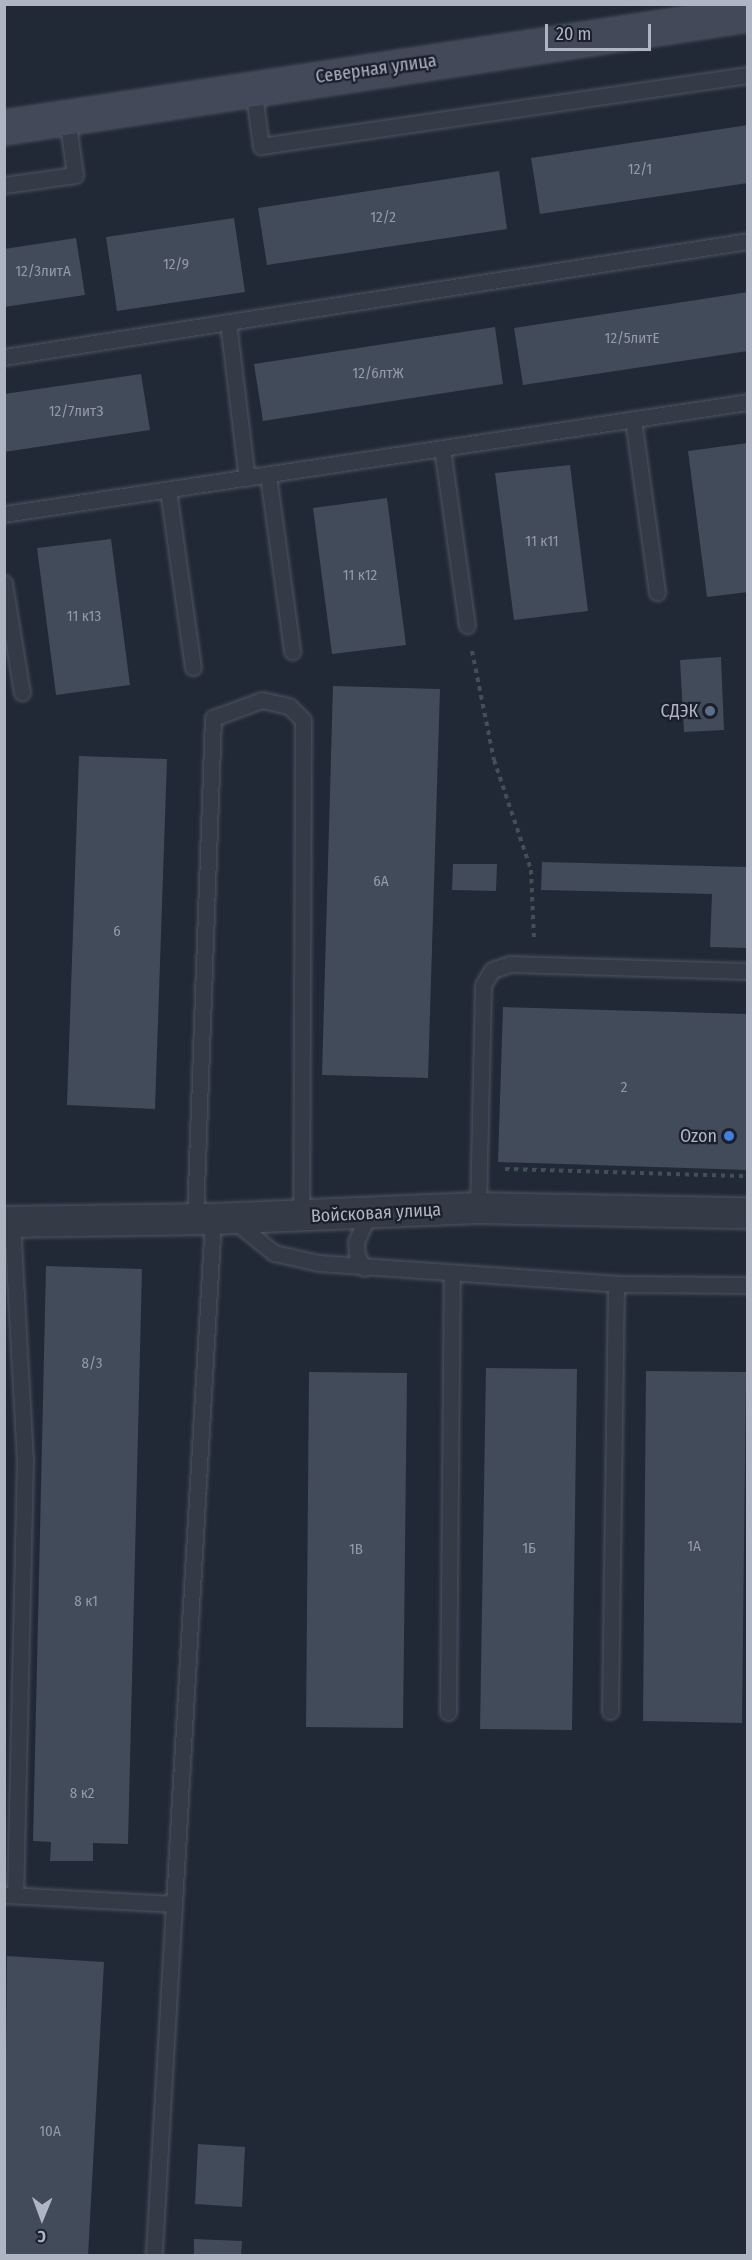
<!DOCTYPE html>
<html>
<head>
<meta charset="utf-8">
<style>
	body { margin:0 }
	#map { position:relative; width:752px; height:2260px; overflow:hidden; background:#212836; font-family:"Fira Sans Condensed",sans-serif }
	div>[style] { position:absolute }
	.building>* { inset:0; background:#424b5a }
	.path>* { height:4px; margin-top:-2px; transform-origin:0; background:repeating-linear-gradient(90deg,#415054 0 4.5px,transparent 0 9px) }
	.roads { filter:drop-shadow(0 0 2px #4f5561) drop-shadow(0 0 2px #4f5561) }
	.lane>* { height:15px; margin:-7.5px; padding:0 7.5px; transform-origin:7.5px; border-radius:7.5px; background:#343a46 }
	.street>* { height:30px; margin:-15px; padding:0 15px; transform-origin:15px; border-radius:15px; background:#343a46 }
	.secondary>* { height:33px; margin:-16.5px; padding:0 16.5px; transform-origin:16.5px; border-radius:16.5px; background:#434959 }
	.dots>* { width:16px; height:16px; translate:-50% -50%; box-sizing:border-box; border:3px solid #1a1f2b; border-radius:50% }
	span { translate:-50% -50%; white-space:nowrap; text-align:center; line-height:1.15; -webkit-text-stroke:4.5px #1a1f2b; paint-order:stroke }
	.number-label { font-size:15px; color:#949aa9 }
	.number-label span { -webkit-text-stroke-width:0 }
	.street-label { font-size:18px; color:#afb5c3 }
	.poi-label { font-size:18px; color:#afb5c3 }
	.right { translate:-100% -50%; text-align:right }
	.frame { position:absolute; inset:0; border:6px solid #afb5c3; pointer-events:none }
	.north { position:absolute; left:12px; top:2188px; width:60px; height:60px; -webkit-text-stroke:4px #1a1f2b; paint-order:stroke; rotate:181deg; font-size:16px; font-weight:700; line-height:24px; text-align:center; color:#afb5c3 }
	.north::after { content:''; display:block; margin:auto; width:21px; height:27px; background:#afb5c3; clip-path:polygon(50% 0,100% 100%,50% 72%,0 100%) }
	.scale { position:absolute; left:545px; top:24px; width:106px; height:27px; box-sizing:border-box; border:3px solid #afb5c3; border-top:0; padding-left:8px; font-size:18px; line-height:21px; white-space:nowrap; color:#afb5c3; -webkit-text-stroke:4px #1a1f2b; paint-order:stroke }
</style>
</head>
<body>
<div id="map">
	<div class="building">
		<div style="clip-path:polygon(748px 125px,748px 183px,540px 214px,531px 158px)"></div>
		<div style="clip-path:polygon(499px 171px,507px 229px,267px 265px,258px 208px)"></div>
		<div style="clip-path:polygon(234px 218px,245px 292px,117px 311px,106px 237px)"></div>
		<div style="clip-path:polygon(76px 238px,85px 295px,4px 307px,4px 249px)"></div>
		<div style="clip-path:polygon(748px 292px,748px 351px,523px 385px,514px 328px)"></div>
		<div style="clip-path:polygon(495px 327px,503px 384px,263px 421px,254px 364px)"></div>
		<div style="clip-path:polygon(141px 374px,150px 430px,4px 452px,4px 394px)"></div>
		<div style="clip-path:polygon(748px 443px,748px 592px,707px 597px,688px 451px)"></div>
		<div style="clip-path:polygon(570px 465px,588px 611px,514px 620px,495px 473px)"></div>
		<div style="clip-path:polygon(387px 498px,406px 645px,332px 654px,313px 508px)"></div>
		<div style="clip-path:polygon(111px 539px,130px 685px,56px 695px,37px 548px)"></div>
		<div style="clip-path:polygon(721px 657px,724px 730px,684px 732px,680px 660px)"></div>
		<div style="clip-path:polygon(333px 686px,440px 689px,428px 1078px,322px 1075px)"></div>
		<div style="clip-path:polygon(79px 756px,167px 759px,155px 1109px,67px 1105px)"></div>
		<div style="clip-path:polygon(542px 862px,748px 867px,748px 948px,710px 947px,712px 894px,541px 890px)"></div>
		<div style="clip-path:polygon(453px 864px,497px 864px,496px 891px,452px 890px)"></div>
		<div style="clip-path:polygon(503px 1007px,748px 1014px,748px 1170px,498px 1162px)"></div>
		<div style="clip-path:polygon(46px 1266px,142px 1269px,128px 1844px,93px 1843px,93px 1861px,50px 1861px,51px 1842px,33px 1841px)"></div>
		<div style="clip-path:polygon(486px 1368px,577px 1369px,572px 1730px,480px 1729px)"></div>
		<div style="clip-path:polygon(646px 1371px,746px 1372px,742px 1723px,643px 1721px)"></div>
		<div style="clip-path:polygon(309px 1372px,407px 1373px,403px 1728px,306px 1727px)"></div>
		<div style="clip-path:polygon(7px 1956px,104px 1962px,88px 2256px,4px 2256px)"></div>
		<div style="clip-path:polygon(198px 2144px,245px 2147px,242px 2207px,195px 2204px)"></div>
		<div style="clip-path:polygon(194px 2239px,242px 2241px,241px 2256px,194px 2256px)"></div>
	</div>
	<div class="path">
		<div style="left:472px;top:651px;width:111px;rotate:78.6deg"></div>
		<div style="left:494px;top:760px;width:116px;rotate:71.4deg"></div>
		<div style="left:531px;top:870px;width:70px;rotate:87.5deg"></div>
		<div style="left:505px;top:1169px;width:243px;rotate:1.7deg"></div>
	</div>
	<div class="roads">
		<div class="lane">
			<div style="left:253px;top:87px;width:60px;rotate:82.3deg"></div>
			<div style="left:261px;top:146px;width:492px;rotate:-8.3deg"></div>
			<div style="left:4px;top:185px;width:72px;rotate:-8deg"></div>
			<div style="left:75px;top:175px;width:59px;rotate:-97.9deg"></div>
			<div style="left:228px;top:322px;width:157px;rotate:83.1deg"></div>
			<div style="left:4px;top:357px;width:753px;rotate:-8.86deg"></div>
			<div style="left:633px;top:419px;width:175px;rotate:82.1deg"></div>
			<div style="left:442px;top:448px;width:179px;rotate:82deg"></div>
			<div style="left:268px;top:475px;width:178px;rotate:82.2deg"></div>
			<div style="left:168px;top:490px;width:179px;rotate:82deg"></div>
			<div style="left:4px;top:514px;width:752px;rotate:-8.56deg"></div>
			<div style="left:4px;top:583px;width:111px;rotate:80.7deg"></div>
			<div style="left:478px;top:1208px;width:223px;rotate:-88.7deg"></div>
			<div style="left:483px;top:985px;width:17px;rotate:-59deg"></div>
			<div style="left:492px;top:970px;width:19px;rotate:-18deg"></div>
			<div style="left:510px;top:964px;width:238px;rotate:1.7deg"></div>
			<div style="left:195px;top:1218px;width:500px;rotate:-87.94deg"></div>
			<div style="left:213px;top:718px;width:52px;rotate:-20.2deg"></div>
			<div style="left:262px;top:700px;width:28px;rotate:13deg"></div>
			<div style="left:289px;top:706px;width:20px;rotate:45deg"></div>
			<div style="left:303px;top:720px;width:497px;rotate:90.2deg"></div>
			<div style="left:233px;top:1220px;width:53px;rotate:38.8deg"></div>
			<div style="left:274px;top:1253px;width:46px;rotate:12.5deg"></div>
			<div style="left:319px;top:1263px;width:298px;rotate:4deg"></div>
			<div style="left:616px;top:1284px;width:132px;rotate:0.4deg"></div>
			<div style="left:12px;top:1222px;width:237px;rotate:86.9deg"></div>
			<div style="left:25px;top:1459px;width:436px;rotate:91.3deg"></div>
			<div style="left:364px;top:1268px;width:14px;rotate:-120deg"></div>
			<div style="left:357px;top:1256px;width:14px;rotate:-94deg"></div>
			<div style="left:356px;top:1242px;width:32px;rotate:-66deg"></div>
			<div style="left:610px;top:1711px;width:427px;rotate:-89.2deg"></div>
			<div style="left:448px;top:1712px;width:439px;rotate:-89.5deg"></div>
			<div style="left:4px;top:1895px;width:170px;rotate:3deg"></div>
			<div style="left:174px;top:1904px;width:353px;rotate:93.3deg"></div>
			<div style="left:174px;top:1904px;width:686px;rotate:-86.74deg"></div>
		</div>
		<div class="street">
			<div style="left:4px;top:1222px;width:209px;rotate:-0.8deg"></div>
			<div style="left:213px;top:1219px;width:265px;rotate:-2.4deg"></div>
			<div style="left:478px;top:1208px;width:270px;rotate:1.1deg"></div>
		</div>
		<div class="secondary">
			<div style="left:4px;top:127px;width:753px;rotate:-8.64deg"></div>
		</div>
	</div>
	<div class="dots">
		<div style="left:710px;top:711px;background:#5c6f8a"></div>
		<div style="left:729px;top:1136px;background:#3f7fe0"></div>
	</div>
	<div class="number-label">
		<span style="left:640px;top:170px">12/1</span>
		<span style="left:383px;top:218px">12/2</span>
		<span style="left:176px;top:265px">12/9</span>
		<span style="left:43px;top:272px">12/3литА</span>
		<span style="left:632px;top:339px">12/5литЕ</span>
		<span style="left:378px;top:374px">12/6лтЖ</span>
		<span style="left:76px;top:412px">12/7литЗ</span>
		<span style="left:542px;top:542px">11 к11</span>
		<span style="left:360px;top:576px">11 к12</span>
		<span style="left:84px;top:617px">11 к13</span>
		<span style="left:381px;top:882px">6А</span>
		<span style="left:117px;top:932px">6</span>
		<span style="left:624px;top:1088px">2</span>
		<span style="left:92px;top:1364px">8/3</span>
		<span style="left:694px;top:1547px">1А</span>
		<span style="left:529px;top:1549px">1Б</span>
		<span style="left:356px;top:1550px">1В</span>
		<span style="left:86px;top:1602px">8 к1</span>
		<span style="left:82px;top:1794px">8 к2</span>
		<span style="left:50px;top:2132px">10А</span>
	</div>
	<div class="street-label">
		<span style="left:376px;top:69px;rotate:-8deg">Северная улица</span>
		<span style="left:376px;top:1213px;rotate:-3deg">Войсковая улица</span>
	</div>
	<div class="poi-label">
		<span class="right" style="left:698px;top:711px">СДЭК</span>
		<span class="right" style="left:717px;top:1136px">Ozon</span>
	</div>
	<div class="frame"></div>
	<div class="north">С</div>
	<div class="scale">20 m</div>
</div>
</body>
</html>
